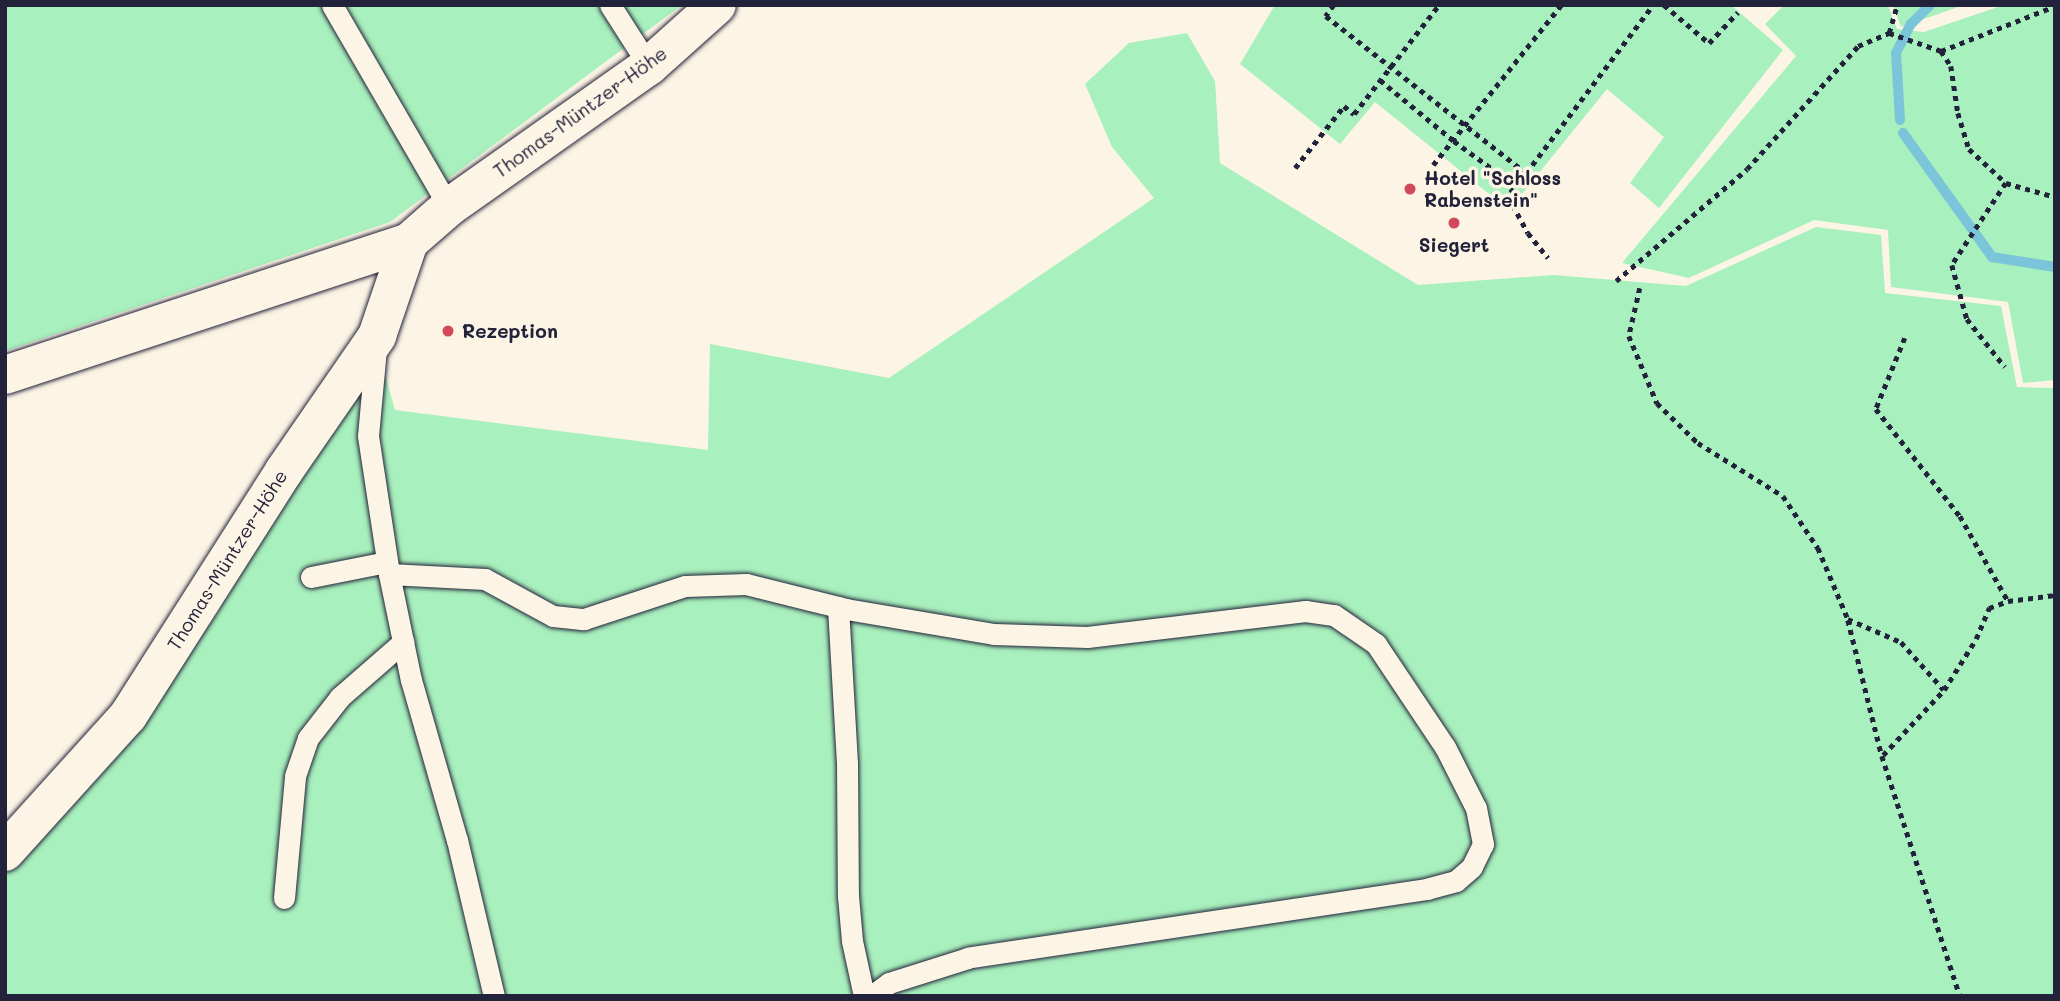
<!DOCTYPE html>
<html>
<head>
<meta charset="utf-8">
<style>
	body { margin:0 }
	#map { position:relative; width:2060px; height:1001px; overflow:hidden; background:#fcf5e5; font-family:Mali,sans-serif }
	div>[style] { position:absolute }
	.green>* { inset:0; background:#a8f0bd }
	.stream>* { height:10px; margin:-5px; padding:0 5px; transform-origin:5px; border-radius:5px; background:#7ac5da }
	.path>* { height:4.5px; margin-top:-2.25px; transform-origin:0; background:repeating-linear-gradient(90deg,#22223b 0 5px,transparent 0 10px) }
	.roads { filter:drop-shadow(0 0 2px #22223b) drop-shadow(0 0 2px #22223b) }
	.service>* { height:21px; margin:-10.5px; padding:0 10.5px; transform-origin:10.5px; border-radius:10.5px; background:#fcf5e5 }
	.minor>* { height:38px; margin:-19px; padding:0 19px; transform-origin:19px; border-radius:19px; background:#fcf5e5 }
	.dots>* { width:19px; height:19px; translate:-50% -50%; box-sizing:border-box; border:4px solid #fcf5e5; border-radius:50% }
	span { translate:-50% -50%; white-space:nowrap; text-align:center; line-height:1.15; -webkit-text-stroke:7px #fcf5e5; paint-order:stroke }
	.street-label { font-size:19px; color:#22223b }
	.poi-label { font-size:19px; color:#22223b; font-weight:700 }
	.left { translate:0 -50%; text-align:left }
	.frame { position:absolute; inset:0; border:7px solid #22223b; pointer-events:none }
</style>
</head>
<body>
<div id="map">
	<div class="green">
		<div style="clip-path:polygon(5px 5px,682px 5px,390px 222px,5px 351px)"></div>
		<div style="clip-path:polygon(1275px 5px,1731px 5px,1783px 50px,1659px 208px,1630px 183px,1664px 137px,1607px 89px,1509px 210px,1375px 102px,1340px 144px,1240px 64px)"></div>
		<div style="clip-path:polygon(1784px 5px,1888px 5px,1897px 29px,1924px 32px,2004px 5px,2055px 5px,2055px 380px,2023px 383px,2008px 302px,1891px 287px,1888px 230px,1814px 220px,1689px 278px,1622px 263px,1796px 56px,1765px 24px)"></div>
		<div style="clip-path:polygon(1893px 5px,1964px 5px,1901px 27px)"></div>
		<div style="clip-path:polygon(1187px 33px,1215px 81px,1220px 163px,1418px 285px,1554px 275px,1686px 286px,1816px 227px,1881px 235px,1885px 293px,2001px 306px,2017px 387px,2055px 388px,2055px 996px,5px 996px,5px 869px,95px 776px,217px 614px,305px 449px,377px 347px,395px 410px,708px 450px,710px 344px,889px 378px,1154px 198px,1112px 147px,1085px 84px,1129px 43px)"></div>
	</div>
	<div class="stream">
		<div style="left:1900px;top:120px;width:67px;rotate:-93.4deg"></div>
		<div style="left:1896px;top:53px;width:33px;rotate:-63deg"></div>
		<div style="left:1911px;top:24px;width:27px;rotate:-45deg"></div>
		<div style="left:1903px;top:133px;width:153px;rotate:54.3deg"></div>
		<div style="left:1992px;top:257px;width:64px;rotate:9deg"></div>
	</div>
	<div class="path">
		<div style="left:1334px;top:5px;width:14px;rotate:126deg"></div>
		<div style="left:1326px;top:16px;width:254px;rotate:38.1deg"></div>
		<div style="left:1526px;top:173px;width:211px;rotate:-52.9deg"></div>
		<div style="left:1664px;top:5px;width:59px;rotate:40.2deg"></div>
		<div style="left:1709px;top:43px;width:42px;rotate:-46.9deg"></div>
		<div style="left:1889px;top:33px;width:29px;rotate:-74deg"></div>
		<div style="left:1941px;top:51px;width:123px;rotate:-21.5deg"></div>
		<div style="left:1380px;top:80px;width:96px;rotate:39.5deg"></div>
		<div style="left:1454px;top:141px;width:77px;rotate:36deg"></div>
		<div style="left:1433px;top:165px;width:205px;rotate:-51.3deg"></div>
		<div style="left:1295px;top:168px;width:79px;rotate:-51.7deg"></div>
		<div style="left:1344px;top:106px;width:13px;rotate:39deg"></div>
		<div style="left:1354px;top:114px;width:138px;rotate:-52.1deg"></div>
		<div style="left:1526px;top:173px;width:29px;rotate:128deg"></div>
		<div style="left:1508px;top:196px;width:42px;rotate:61.6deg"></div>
		<div style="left:1528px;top:233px;width:32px;rotate:51deg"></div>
		<div style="left:2006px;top:183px;width:51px;rotate:15.9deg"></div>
		<div style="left:1616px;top:281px;width:172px;rotate:-40.5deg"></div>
		<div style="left:1747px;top:169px;width:166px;rotate:-47.9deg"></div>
		<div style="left:1858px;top:46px;width:34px;rotate:-23deg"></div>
		<div style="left:1889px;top:33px;width:55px;rotate:19.1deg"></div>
		<div style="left:1941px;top:51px;width:18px;rotate:56deg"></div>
		<div style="left:1951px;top:66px;width:48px;rotate:81.5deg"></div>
		<div style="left:1958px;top:113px;width:38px;rotate:73deg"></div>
		<div style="left:1969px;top:149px;width:50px;rotate:42.6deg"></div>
		<div style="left:2006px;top:183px;width:98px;rotate:123.4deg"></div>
		<div style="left:1952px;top:265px;width:56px;rotate:74.5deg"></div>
		<div style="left:1967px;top:319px;width:61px;rotate:51.6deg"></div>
		<div style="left:1640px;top:288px;width:49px;rotate:102.9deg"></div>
		<div style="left:1629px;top:336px;width:73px;rotate:67.3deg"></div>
		<div style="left:1657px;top:403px;width:57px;rotate:44.3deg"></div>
		<div style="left:1698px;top:443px;width:100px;rotate:31.9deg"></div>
		<div style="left:1783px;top:496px;width:63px;rotate:56.1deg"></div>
		<div style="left:1818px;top:548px;width:77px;rotate:67.1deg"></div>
		<div style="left:1848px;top:619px;width:58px;rotate:23.5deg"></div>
		<div style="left:1901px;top:642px;width:64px;rotate:48.1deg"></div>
		<div style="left:1905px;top:338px;width:77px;rotate:112.2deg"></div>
		<div style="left:1876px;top:409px;width:136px;rotate:51.9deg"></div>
		<div style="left:1960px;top:516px;width:98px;rotate:60.5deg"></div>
		<div style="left:2008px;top:601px;width:47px;rotate:-7.3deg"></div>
		<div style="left:1848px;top:620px;width:140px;rotate:76deg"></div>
		<div style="left:1882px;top:756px;width:252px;rotate:72deg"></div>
		<div style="left:1883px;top:755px;width:89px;rotate:-46.8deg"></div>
		<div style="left:1944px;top:690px;width:60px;rotate:-57.9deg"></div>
		<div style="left:1976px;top:639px;width:34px;rotate:-67deg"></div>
		<div style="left:1989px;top:608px;width:20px;rotate:-20deg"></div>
	</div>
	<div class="roads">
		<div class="service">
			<div style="left:332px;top:5px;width:233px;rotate:59.9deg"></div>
			<div style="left:610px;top:5px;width:72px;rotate:57.4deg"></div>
			<div style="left:376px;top:348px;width:88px;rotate:95.2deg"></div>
			<div style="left:368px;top:436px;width:140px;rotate:81.3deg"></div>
			<div style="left:389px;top:574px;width:108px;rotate:78.3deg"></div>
			<div style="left:411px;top:680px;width:166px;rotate:74deg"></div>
			<div style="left:457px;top:840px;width:160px;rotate:76.7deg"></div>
			<div style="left:389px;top:574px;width:96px;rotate:3deg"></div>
			<div style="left:485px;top:579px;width:77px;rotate:28.6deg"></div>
			<div style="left:553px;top:616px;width:31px;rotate:6deg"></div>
			<div style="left:584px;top:619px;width:106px;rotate:-18.1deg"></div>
			<div style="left:685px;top:586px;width:61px;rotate:-1.9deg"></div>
			<div style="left:746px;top:584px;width:103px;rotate:14deg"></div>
			<div style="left:846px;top:609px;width:150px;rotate:9.6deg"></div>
			<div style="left:994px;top:634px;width:93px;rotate:1.8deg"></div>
			<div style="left:1087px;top:637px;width:220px;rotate:-6.8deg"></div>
			<div style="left:1305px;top:611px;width:29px;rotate:8deg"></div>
			<div style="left:1334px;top:615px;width:51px;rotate:34.6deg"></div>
			<div style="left:1376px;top:644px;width:124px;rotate:56.2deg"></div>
			<div style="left:1445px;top:747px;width:68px;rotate:63.1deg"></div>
			<div style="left:1476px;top:808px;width:37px;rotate:79deg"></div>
			<div style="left:1483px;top:844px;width:25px;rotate:116deg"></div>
			<div style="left:1472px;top:867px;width:21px;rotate:139deg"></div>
			<div style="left:1456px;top:881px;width:30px;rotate:165deg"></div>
			<div style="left:1427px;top:889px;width:464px;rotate:171.5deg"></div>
			<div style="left:968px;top:958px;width:83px;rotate:162.4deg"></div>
			<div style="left:889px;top:983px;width:22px;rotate:144deg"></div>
			<div style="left:311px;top:577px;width:77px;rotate:-11.2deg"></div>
			<div style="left:838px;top:607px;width:156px;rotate:86.7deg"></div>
			<div style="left:847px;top:763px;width:133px;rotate:89.6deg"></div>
			<div style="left:848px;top:896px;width:45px;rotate:84.9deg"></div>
			<div style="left:852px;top:941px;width:56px;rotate:77.7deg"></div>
			<div style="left:284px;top:898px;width:122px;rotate:-84.8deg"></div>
			<div style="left:295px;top:776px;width:40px;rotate:-71.1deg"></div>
			<div style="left:308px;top:738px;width:52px;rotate:-52deg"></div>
			<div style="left:340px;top:697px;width:84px;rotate:-41.1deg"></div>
		</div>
		<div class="minor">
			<div style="left:5px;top:375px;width:425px;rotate:-18.2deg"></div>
			<div style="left:5px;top:852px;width:183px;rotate:-47.9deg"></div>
			<div style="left:128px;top:716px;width:290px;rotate:-57.5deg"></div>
			<div style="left:284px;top:471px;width:164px;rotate:-55.4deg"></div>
			<div style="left:377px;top:336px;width:99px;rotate:-71.2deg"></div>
			<div style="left:409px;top:242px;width:53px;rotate:-41.2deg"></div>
			<div style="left:449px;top:207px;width:245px;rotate:-35.2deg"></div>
			<div style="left:649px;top:66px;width:91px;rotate:-41.9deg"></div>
		</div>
	</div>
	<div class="dots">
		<div style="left:1410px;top:189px;background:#d1495b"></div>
		<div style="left:1454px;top:223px;background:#d1495b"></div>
		<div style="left:448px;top:331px;background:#d1495b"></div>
	</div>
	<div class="street-label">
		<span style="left:580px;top:112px;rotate:-36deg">Thomas-Müntzer-Höhe</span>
		<span style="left:227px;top:560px;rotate:-58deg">Thomas-Müntzer-Höhe</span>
	</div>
	<div class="poi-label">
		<span class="left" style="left:1424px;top:189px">Hotel "Schloss<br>Rabenstein"</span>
		<span style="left:1454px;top:245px">Siegert</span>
		<span class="left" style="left:462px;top:331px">Rezeption</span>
	</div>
	<div class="frame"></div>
</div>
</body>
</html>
